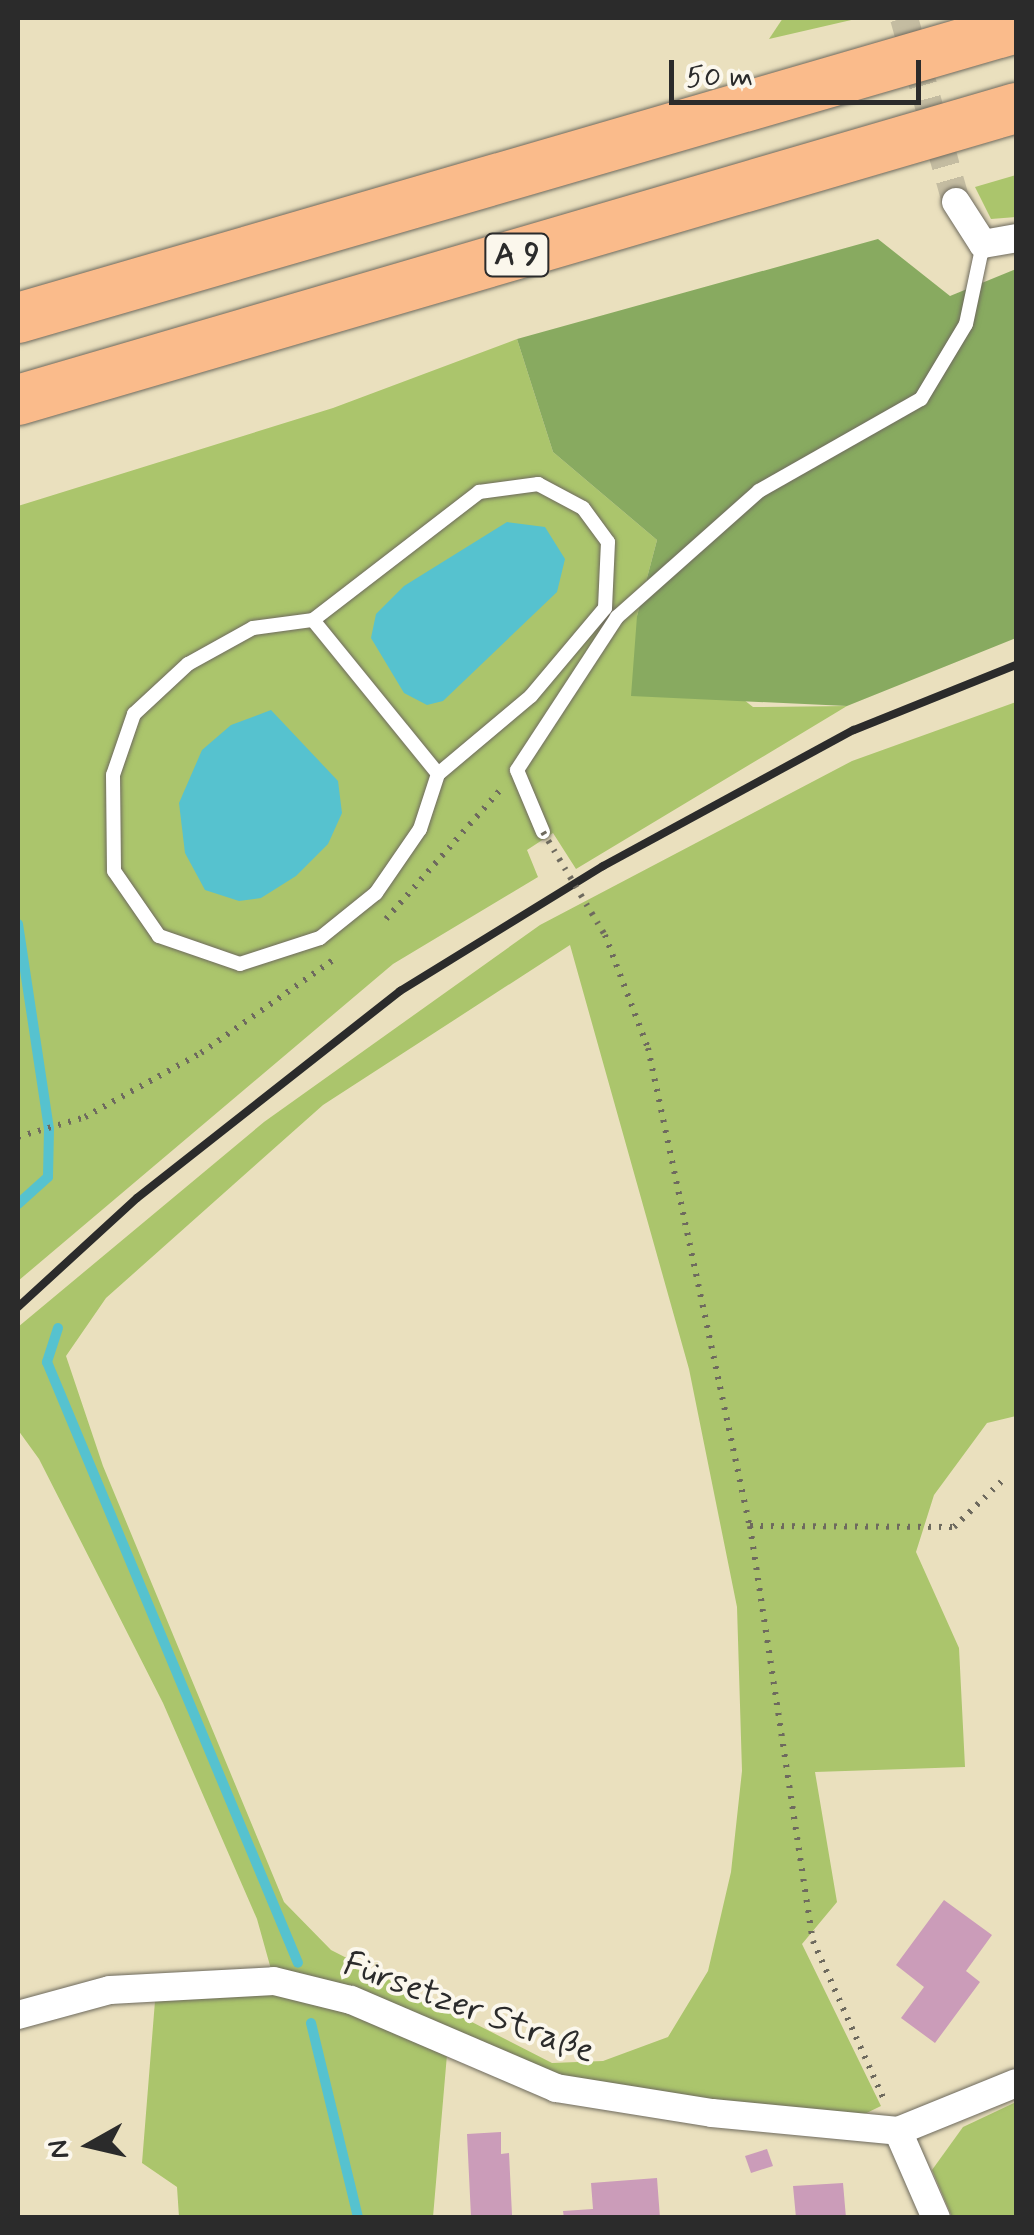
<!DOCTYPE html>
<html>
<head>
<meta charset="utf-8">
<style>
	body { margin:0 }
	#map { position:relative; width:1034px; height:2235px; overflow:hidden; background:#eae0be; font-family:Mynerve,sans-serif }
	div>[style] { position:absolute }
	.green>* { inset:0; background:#abc56c }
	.forest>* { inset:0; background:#88aa60 }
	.water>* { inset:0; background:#56c2cf }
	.stream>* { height:10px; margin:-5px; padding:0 5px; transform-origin:5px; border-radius:5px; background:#56c2cf }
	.building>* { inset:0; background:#cb9cb9 }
	.minor-tunnel>* { height:28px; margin-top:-14px; transform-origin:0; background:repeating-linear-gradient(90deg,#c4bca1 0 28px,transparent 0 42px) }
	.path>* { height:6px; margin-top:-3px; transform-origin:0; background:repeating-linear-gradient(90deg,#6e6a5e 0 2.5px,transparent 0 10.5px) }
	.roads { filter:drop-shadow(0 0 2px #6e6a5e) drop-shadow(0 0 2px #6e6a5e) }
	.service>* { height:14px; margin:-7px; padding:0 7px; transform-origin:7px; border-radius:7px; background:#fff }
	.minor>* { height:28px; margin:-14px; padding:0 14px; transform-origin:14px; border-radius:14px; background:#fff }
	.motorway>* { height:50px; margin:-25px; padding:0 25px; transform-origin:25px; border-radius:25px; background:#fabb8b }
	.rail>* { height:8px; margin:-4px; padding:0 4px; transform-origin:4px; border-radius:4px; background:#2b2b2b }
	.path-bridge>* { height:6px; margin-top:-3px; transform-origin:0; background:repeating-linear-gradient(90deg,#6e6a5e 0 2.5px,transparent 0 10.5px) }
	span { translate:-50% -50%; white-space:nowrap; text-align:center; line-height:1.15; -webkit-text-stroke:8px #fbf7ec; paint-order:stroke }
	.shield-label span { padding:2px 8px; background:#fbf7ec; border:2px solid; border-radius:8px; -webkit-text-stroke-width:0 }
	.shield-label { font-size:32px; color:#2b2b2b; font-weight:700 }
	.street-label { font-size:35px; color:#2b2b2b }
	.frame { position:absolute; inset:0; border:20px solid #2b2b2b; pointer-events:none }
	.north { position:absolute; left:40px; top:2095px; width:100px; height:100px; -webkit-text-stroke:8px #fbf7ec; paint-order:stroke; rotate:262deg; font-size:28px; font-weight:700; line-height:40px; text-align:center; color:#2b2b2b }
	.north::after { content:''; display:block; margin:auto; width:35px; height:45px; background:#2b2b2b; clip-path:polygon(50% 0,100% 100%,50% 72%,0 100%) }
	.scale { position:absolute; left:669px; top:60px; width:252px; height:45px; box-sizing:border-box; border:5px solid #2b2b2b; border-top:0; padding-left:12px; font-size:30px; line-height:35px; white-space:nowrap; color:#2b2b2b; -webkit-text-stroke:8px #fbf7ec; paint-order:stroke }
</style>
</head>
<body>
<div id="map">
	<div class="green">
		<div style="clip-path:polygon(783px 18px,860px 18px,769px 39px)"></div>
		<div style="clip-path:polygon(1016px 175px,1016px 217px,991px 219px,975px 187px)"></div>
		<div style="clip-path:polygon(517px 339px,553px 452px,657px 540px,637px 616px,753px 707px,847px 706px,576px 869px,553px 833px,527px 850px,538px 877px,393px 964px,18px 1281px,18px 506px,333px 408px)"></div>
		<div style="clip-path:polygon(evenodd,1016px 702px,1016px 1416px,987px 1423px,934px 1495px,916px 1552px,959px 1648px,965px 1767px,815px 1772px,837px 1902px,802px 1944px,881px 2106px,850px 2121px,594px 2094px,448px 2043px,433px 2217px,179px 2217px,177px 2187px,142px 2163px,155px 2001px,274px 1980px,257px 1919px,163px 1703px,39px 1459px,18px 1430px,18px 1327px,264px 1122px,540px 925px,852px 761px,1016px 702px,570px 945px,689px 1369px,737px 1607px,742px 1771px,731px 1872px,708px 1971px,668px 2037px,603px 2061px,552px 2063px,331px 1950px,284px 1902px,103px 1466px,66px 1356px,106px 1298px,323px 1105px,570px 945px)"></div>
		<div style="clip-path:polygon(1016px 2102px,1016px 2217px,952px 2217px,932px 2170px,963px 2127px)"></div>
	</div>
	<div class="forest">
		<div style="clip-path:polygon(878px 239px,950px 296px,1016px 269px,1016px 638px,847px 706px,631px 696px,637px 616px,657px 540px,553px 452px,517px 339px)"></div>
	</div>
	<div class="water">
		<div style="clip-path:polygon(507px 522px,545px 527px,565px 559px,557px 592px,443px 701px,427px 705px,404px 693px,371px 638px,376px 614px,404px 586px)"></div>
		<div style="clip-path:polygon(271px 710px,338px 781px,342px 813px,328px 844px,296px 876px,261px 898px,239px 901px,205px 890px,185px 853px,179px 803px,202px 750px,231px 725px)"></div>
	</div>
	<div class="stream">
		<div style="left:18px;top:924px;width:207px;rotate:81.4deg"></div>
		<div style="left:49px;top:1129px;width:48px;rotate:91.2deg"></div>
		<div style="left:48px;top:1177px;width:40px;rotate:138deg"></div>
		<div style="left:58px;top:1328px;width:36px;rotate:108deg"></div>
		<div style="left:47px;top:1362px;width:651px;rotate:67.33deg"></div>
		<div style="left:311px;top:2023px;width:201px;rotate:76.4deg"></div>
	</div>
	<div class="building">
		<div style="clip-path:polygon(944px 1900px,992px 1935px,966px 1971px,980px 1982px,935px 2043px,901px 2018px,924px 1987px,896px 1965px)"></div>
		<div style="clip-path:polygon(501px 2132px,501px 2154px,509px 2153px,512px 2215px,471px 2217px,467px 2134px)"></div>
		<div style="clip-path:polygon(767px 2149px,773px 2166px,751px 2173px,745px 2156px)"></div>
		<div style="clip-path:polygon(657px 2178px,660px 2218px,564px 2218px,563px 2211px,593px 2209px,591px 2183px)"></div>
		<div style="clip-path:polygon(843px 2183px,846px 2218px,796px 2218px,793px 2186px)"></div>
	</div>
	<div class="minor-tunnel">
		<div style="left:904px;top:18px;width:191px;rotate:74.2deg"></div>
	</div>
	<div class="path">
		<div style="left:386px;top:919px;width:172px;rotate:-48.5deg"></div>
		<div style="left:605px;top:935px;width:121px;rotate:69.2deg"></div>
		<div style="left:648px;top:1048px;width:489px;rotate:78deg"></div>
		<div style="left:750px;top:1526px;width:420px;rotate:81.4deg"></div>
		<div style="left:813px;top:1941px;width:174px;rotate:65.9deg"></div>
		<div style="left:18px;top:1137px;width:70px;rotate:-16.6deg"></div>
		<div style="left:85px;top:1117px;width:132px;rotate:-28.9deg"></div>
		<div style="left:201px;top:1053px;width:161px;rotate:-35.2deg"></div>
		<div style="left:750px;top:1526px;width:204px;rotate:0.3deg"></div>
		<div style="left:954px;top:1527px;width:72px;rotate:-43.9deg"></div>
	</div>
	<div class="roads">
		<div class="service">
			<div style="left:538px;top:484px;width:51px;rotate:28.1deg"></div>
			<div style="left:583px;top:508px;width:42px;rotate:53.7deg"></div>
			<div style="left:608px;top:542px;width:66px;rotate:92.6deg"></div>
			<div style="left:605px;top:608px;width:115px;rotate:130.1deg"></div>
			<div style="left:531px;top:696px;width:121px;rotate:140deg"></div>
			<div style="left:438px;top:774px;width:58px;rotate:108.1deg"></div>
			<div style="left:420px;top:829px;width:78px;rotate:124.5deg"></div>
			<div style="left:376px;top:893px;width:72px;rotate:141.2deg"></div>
			<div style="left:320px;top:938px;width:84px;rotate:162deg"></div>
			<div style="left:240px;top:964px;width:86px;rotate:-160.9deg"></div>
			<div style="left:159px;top:936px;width:79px;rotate:-124.7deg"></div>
			<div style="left:114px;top:871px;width:96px;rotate:-90.6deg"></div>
			<div style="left:113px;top:775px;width:65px;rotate:-71deg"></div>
			<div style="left:134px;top:714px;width:74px;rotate:-42.8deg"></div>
			<div style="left:188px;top:664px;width:74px;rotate:-29deg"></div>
			<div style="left:253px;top:628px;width:61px;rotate:-7.6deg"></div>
			<div style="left:313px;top:620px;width:210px;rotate:-37.6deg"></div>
			<div style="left:479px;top:492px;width:60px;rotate:-7.7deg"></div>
			<div style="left:313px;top:620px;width:198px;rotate:50.9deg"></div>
			<div style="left:543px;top:832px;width:67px;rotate:-112.8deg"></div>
			<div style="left:517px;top:770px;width:183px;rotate:-56.8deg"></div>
			<div style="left:617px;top:617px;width:190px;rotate:-41.6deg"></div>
			<div style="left:759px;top:491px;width:186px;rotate:-29.6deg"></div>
			<div style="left:921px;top:399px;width:87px;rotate:-59deg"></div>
			<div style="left:966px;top:324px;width:82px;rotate:-78deg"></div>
		</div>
		<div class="minor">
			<div style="left:956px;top:202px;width:50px;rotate:57.3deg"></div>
			<div style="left:983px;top:244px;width:34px;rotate:-10deg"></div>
			<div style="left:18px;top:2015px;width:95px;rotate:-15.2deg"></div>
			<div style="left:110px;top:1990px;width:164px;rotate:-3.1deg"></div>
			<div style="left:274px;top:1981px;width:79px;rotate:13.9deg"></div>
			<div style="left:351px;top:2000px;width:223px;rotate:23.2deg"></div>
			<div style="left:556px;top:2088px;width:158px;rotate:9.1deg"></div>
			<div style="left:712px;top:2113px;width:187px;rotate:5.5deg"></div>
			<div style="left:898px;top:2131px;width:95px;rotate:66.4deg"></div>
			<div style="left:898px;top:2131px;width:127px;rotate:-22.1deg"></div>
		</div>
		<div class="motorway">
			<div style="left:18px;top:318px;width:1039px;rotate:-16.2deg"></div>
			<div style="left:18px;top:400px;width:1040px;rotate:-16.31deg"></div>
		</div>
	</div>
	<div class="rail">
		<div style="left:18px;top:1307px;width:161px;rotate:-42.5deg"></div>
		<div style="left:137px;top:1198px;width:335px;rotate:-38.2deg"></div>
		<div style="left:400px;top:991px;width:238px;rotate:-31.6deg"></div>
		<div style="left:603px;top:866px;width:285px;rotate:-28.5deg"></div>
		<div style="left:854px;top:730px;width:175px;rotate:-21.9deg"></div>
	</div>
	<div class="path-bridge">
		<div style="left:543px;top:832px;width:120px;rotate:59deg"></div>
	</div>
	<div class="shield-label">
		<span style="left:517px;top:255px">A 9</span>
	</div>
	<div class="street-label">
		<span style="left:469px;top:2008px;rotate:20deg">Fürsetzer Straße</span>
	</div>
	<div class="frame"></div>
	<div class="north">N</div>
	<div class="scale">50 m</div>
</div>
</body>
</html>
